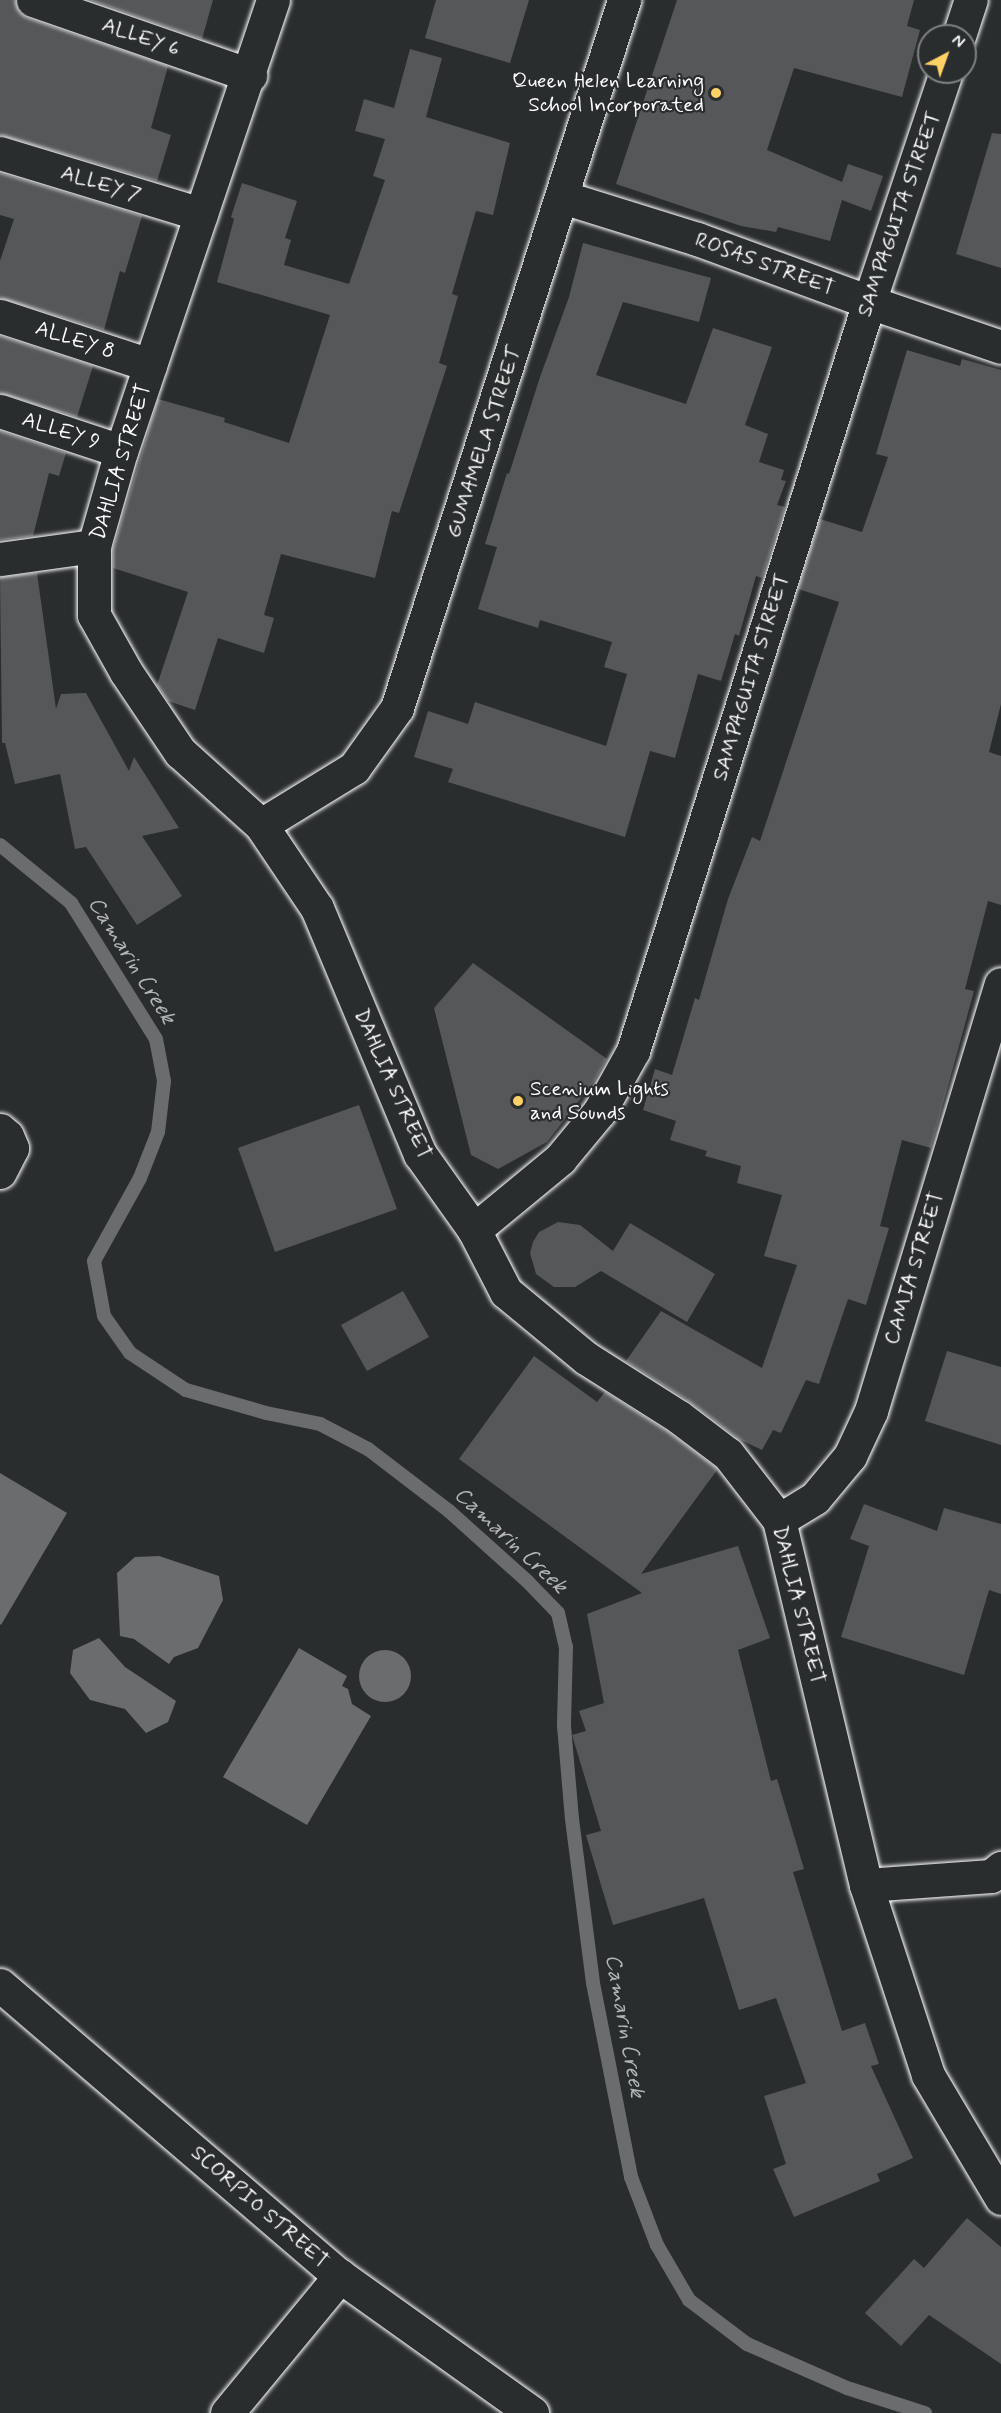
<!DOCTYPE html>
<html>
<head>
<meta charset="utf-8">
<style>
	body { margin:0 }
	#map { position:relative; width:1001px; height:2413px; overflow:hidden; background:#2a2d2e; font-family:Mynerve,sans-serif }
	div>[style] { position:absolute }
	.water>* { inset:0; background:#6a6c6d }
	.round { border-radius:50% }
	.stream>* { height:14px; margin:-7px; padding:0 7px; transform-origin:7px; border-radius:7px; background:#6a6c6d }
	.building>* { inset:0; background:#555758 }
	.roads { filter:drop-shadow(0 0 2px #fff) drop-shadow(0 0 2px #fff) }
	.minor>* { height:33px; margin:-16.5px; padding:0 16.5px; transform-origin:16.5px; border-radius:16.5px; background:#2a2d2e }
	.dots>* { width:16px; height:16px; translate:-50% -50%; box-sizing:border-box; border:3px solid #2a2d2e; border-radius:50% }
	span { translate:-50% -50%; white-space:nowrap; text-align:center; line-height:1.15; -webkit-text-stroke:4.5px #2a2d2e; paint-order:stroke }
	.street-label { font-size:21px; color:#fff }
	.poi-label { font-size:21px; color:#fff }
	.right { translate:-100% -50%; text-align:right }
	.left { translate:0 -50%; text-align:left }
	.water-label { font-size:22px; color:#b4b6b6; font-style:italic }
	.north { position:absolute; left:917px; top:24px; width:60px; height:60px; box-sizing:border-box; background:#2a2d2e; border:2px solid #7f8182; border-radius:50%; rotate:41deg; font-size:16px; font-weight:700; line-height:24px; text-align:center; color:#fff }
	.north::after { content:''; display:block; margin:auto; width:21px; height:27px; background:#ffd166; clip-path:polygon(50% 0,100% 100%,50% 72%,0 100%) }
</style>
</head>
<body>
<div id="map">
	<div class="water">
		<div style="clip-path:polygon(0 1473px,67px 1513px,1px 1625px,0 1624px)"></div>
		<div style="clip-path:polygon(159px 1556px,219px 1576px,223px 1600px,198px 1648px,174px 1657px,169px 1664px,134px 1639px,120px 1636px,117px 1573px,135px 1557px)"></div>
		<div style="clip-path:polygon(99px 1638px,125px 1667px,176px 1701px,168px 1722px,146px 1733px,125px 1709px,90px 1700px,70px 1673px,73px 1650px)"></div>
		<div style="clip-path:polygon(299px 1648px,347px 1676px,342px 1686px,348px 1689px,352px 1704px,371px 1716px,307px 1825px,223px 1777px)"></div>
		<div class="round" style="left:359px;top:1650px;width:52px;height:52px"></div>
	</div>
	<div class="stream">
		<div style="left:0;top:845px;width:92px;rotate:39.2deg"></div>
		<div style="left:71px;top:903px;width:160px;rotate:58deg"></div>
		<div style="left:156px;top:1039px;width:43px;rotate:79.2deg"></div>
		<div style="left:164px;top:1081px;width:51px;rotate:96.7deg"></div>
		<div style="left:158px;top:1132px;width:49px;rotate:111.4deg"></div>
		<div style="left:140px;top:1178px;width:95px;rotate:119deg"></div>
		<div style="left:94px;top:1261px;width:56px;rotate:79.7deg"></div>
		<div style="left:104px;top:1316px;width:45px;rotate:54.9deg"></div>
		<div style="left:130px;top:1353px;width:67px;rotate:33.5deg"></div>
		<div style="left:186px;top:1390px;width:83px;rotate:16deg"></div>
		<div style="left:266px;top:1413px;width:55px;rotate:11.5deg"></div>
		<div style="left:320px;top:1424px;width:54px;rotate:27.5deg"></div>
		<div style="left:368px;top:1449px;width:102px;rotate:37.4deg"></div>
		<div style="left:449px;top:1511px;width:106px;rotate:41.9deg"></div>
		<div style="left:528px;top:1582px;width:43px;rotate:45.9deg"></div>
		<div style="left:558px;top:1613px;width:35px;rotate:77deg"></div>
		<div style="left:566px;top:1647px;width:79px;rotate:91.5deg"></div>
		<div style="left:564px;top:1726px;width:93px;rotate:85.1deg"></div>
		<div style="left:572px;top:1819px;width:165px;rotate:82.7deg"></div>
		<div style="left:593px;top:1983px;width:198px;rotate:78.9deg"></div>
		<div style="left:631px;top:2177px;width:73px;rotate:69.1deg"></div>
		<div style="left:657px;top:2245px;width:64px;rotate:59.8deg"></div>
		<div style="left:689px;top:2300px;width:73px;rotate:37.2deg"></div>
		<div style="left:747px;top:2344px;width:109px;rotate:23.7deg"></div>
		<div style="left:847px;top:2388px;width:82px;rotate:17.8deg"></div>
	</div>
	<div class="building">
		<div style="clip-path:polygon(0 0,15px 0,19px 12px,27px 18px,168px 66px,151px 128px,171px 135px,157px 181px,0 135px)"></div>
		<div style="clip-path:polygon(90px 0,213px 0,202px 39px)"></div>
		<div style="clip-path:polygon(436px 0,529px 0,510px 63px,425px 38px)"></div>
		<div style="clip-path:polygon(677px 0,914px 0,907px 26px,920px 30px,902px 97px,794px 68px,767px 150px,842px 182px,848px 164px,883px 176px,871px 211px,842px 200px,830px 241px,778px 227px,776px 232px,741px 226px,616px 184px)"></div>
		<div style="clip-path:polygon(410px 49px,442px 58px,426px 117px,510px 143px,493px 215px,476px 211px,452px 294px,458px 296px,439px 363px,447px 366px,399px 513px,392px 511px,375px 578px,281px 554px,264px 615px,274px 618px,264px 653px,218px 638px,195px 710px,168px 701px,157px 685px,188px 592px,113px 568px,113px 549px,158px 399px,225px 418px,224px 422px,289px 443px,330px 315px,217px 282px,234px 219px,231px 217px,242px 183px,297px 201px,285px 238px,291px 240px,284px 265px,349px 284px,385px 180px,373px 176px,385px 139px,355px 131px,364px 99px,394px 108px)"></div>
		<div style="clip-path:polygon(992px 133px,1001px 134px,1001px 268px,956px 254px)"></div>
		<div style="clip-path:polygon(0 173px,142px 216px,125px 273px,120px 271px,104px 330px,0 298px,0 261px,14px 219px,0 215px)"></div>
		<div style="clip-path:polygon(583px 243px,711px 278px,699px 322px,623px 302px,596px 375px,686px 404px,713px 328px,772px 347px,745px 425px,768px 434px,759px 462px,784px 470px,781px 480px,786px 481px,777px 505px,785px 507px,762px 578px,756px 576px,739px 636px,735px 634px,721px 681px,698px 674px,675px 758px,650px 751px,625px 837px,448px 782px,453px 769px,414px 757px,428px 711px,468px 724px,475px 702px,606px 746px,627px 674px,604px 667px,612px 642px,540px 620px,538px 628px,478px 609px,497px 547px,485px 544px,507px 473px,509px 474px,540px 377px,569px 297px)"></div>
		<div style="clip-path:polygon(0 336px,93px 366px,77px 417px,0 393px)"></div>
		<div style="clip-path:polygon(907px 350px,960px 366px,962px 359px,1001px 370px,1001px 704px,989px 752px,1001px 756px,1001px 905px,988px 901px,965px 989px,974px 991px,931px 1148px,902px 1140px,880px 1226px,889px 1228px,866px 1305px,848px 1299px,819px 1384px,806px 1380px,781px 1433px,773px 1430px,762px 1450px,739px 1439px,689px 1401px,626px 1361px,661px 1311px,762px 1368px,797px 1265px,764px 1256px,782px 1195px,737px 1183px,741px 1166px,705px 1156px,707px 1151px,670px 1140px,676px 1121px,643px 1110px,655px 1069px,672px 1075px,695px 998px,699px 1000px,728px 899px,752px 837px,760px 841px,839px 602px,798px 589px,820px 519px,862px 532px,888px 457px,876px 454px)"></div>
		<div style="clip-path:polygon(0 431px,66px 453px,59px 476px,49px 473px,33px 536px,0 540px)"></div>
		<div style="clip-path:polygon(37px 573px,56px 709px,61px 694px,86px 693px,129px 771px,134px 757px,179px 828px,142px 836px,182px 896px,137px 925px,86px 847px,75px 849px,60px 774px,15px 784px,5px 743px,2px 743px,0 577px)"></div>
		<div style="clip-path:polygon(473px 963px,607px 1059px,595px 1080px,547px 1142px,498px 1169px,471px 1155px,434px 1008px)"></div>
		<div style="clip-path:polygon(359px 1105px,397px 1209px,275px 1252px,238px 1148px)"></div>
		<div style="clip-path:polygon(558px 1222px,580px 1225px,613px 1251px,630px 1223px,715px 1274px,687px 1322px,601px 1271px,575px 1287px,554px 1287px,536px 1274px,530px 1253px,533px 1242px,539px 1232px)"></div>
		<div style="clip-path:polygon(403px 1291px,429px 1337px,367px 1371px,341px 1325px)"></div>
		<div style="clip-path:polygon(947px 1351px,1001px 1367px,1001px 1445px,925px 1421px)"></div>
		<div style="clip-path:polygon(534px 1356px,597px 1402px,605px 1392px,668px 1432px,715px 1467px,717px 1470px,641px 1574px,738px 1546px,770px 1638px,738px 1650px,771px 1781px,777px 1779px,804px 1869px,793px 1872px,842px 2031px,865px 2023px,879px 2064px,871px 2066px,913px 2158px,877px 2174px,880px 2181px,794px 2217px,773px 2169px,786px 2164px,764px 2096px,806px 2083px,776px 1998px,739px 2010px,704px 1898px,613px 1925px,586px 1835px,601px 1831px,572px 1735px,586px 1731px,579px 1711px,604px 1703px,587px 1614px,642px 1593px,459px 1459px)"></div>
		<div style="clip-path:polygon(864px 1504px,937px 1531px,944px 1508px,1001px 1524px,1001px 1594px,989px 1590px,964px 1675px,841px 1637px,869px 1546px,850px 1539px)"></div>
		<div style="clip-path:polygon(967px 2218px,1001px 2247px,1001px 2364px,929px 2315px,901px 2346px,865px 2313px,914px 2259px,924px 2268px)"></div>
	</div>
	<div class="roads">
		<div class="minor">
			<div style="left:33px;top:0;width:230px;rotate:19.1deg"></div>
			<div style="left:273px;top:0;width:476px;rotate:108.6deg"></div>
			<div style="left:121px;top:451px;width:99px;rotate:105.9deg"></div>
			<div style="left:94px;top:546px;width:69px;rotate:90deg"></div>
			<div style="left:94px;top:615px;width:65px;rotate:60.7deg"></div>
			<div style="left:126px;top:672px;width:97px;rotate:56deg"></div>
			<div style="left:180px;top:752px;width:109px;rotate:42deg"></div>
			<div style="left:261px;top:825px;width:100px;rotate:56deg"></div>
			<div style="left:317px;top:908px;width:267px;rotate:67.3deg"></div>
			<div style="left:420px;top:1154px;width:93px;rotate:54.6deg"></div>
			<div style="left:474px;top:1230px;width:70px;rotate:62.7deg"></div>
			<div style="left:506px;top:1292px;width:104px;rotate:39.5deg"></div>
			<div style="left:586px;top:1358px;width:110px;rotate:32.4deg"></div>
			<div style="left:679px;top:1417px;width:61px;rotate:37.1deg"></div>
			<div style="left:728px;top:1454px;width:83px;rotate:52.3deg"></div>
			<div style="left:779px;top:1520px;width:375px;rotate:76.6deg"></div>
			<div style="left:866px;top:1885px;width:200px;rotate:71.9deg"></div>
			<div style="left:928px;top:2075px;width:143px;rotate:59.3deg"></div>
			<div style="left:959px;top:36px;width:38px;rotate:-72deg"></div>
			<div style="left:0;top:153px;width:210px;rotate:16.9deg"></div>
			<div style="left:562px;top:197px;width:141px;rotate:17.3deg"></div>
			<div style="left:697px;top:239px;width:183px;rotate:20.1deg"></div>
			<div style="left:869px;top:302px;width:139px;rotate:18.8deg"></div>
			<div style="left:0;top:316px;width:158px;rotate:18.1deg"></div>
			<div style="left:0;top:411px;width:127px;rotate:18.3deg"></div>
			<div style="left:0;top:559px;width:95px;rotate:-7.9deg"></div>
			<div style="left:261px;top:825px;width:109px;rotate:-31.5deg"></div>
			<div style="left:354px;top:768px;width:74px;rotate:-54.4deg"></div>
			<div style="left:397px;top:708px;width:744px;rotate:-72.22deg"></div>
			<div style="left:0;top:1130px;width:9px;rotate:41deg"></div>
			<div style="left:7px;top:1136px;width:13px;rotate:67deg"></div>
			<div style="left:12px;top:1148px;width:27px;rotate:117deg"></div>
			<div style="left:474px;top:1230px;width:112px;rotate:-39.5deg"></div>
			<div style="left:560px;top:1159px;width:61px;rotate:-50.3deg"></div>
			<div style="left:599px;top:1112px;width:70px;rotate:-60.9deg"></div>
			<div style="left:633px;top:1051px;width:785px;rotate:-72.51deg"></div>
			<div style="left:869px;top:302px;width:243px;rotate:-71.5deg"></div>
			<div style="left:779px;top:1520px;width:42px;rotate:-31.4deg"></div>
			<div style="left:815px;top:1498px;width:55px;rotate:-50.2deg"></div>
			<div style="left:850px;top:1456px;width:50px;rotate:-65deg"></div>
			<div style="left:871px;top:1411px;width:446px;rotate:-73.1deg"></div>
			<div style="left:866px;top:1885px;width:125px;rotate:-4.1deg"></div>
			<div style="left:991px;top:1876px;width:13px;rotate:-39deg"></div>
			<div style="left:0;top:1985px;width:448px;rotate:40.6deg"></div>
			<div style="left:340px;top:2276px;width:236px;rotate:35.5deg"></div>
			<div style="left:227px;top:2413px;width:178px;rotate:-50.5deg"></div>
		</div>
	</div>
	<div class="dots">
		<div style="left:716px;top:93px;background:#ffd166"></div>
		<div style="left:518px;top:1101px;background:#ffd166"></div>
	</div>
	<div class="street-label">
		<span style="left:141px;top:37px;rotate:19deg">ALLEY 6</span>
		<span style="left:101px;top:184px;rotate:17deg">ALLEY 7</span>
		<span style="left:899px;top:214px;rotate:-71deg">SAMPAGUITA STREET</span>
		<span style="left:765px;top:264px;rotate:20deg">ROSAS STREET</span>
		<span style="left:75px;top:340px;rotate:18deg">ALLEY 8</span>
		<span style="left:61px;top:431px;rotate:18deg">ALLEY 9</span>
		<span style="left:484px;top:442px;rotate:-72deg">GUMAMELA STREET</span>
		<span style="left:121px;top:462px;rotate:-73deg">DAHLIA STREET</span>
		<span style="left:751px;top:677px;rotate:-73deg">SAMPAGUITA STREET</span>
		<span style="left:393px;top:1084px;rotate:66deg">DAHLIA STREET</span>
		<span style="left:914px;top:1268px;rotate:-73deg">CAMIA STREET</span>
		<span style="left:799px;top:1605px;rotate:76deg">DAHLIA STREET</span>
		<span style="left:260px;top:2207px;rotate:41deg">SCORPIO STREET</span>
	</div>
	<div class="poi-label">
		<span class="right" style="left:704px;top:93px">Queen Helen Learning<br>School Incorporated</span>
		<span class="left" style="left:530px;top:1101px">Scenium Lights<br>and Sounds</span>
	</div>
	<div class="water-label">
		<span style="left:131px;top:961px;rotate:58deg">Camarin Creek</span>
		<span style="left:510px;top:1541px;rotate:43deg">Camarin Creek</span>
		<span style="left:624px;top:2026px;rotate:80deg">Camarin Creek</span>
	</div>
	<div class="north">N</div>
</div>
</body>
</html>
